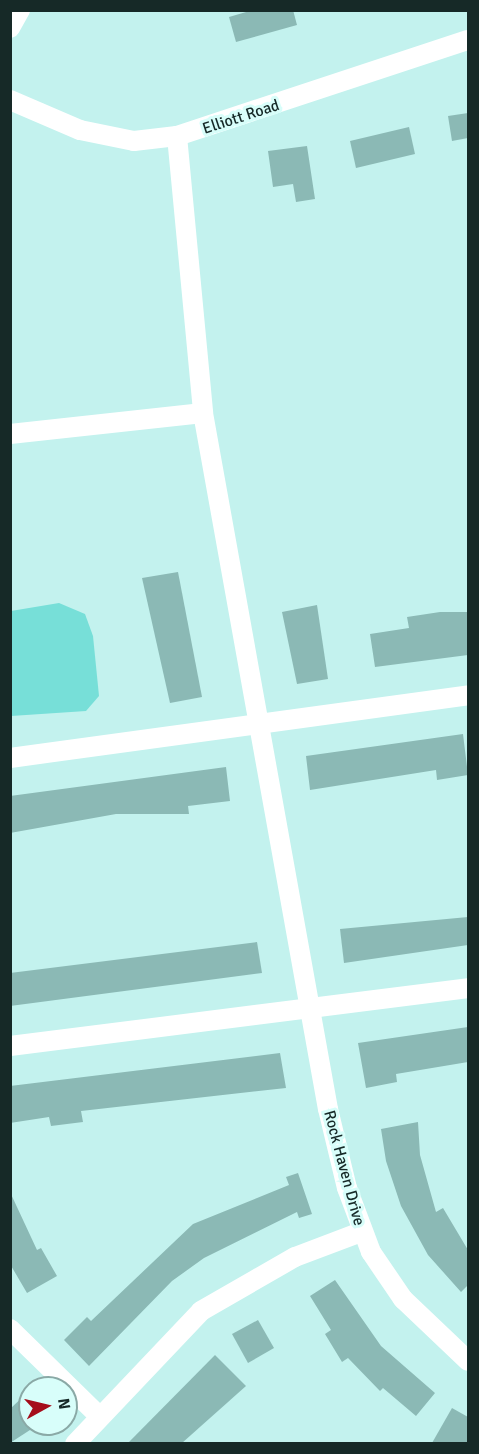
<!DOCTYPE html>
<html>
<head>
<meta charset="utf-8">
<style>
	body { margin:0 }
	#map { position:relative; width:479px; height:1454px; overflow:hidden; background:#c3f2ee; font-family:Signika,sans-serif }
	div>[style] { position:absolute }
	.water>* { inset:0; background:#77dfd8 }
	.building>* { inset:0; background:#8bb9b5 }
	.minor>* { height:20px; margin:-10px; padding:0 10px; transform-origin:10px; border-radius:10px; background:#fff }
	span { translate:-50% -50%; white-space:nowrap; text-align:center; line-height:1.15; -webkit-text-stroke:6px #d8fefa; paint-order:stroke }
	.street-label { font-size:16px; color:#162927 }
	.frame { position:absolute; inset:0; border:12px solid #162927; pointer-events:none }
	.north { position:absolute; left:18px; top:1376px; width:60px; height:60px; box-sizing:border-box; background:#d8fefa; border:2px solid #8aa9a6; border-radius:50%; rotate:82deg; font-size:16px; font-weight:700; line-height:24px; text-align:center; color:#162927 }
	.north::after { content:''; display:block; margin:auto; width:21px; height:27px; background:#a50d1b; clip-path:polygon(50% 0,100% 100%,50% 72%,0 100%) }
</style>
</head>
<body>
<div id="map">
	<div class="water">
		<div style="clip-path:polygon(59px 603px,85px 614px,93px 636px,99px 696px,86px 711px,11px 716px,11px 611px)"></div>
	</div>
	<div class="building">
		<div style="clip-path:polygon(253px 10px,293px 10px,297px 25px,236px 42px,229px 17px)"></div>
		<div style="clip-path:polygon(468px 113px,468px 138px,452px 141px,448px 116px)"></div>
		<div style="clip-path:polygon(409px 127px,415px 154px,356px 168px,350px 141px)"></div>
		<div style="clip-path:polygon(307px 146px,315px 199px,296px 202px,293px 184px,273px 187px,268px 151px)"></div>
		<div style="clip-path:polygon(178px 572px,202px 697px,170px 703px,142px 578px)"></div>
		<div style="clip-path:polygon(317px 605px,328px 679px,297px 684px,282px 612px)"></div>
		<div style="clip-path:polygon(440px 612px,468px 612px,468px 655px,375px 667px,370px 634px,409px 628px,407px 617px)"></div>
		<div style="clip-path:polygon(463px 734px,468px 775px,437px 780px,436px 770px,310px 790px,306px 756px)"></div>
		<div style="clip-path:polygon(226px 767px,230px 801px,188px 806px,189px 814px,116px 814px,10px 833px,10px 796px)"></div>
		<div style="clip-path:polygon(468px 917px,468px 945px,344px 963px,340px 929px)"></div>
		<div style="clip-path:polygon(257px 942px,262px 973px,10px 1006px,10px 973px)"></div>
		<div style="clip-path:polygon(468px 1027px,468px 1062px,396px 1074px,397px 1082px,366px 1088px,358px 1043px)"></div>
		<div style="clip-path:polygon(280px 1053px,286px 1088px,81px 1111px,83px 1122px,51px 1126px,49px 1117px,10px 1123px,10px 1086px)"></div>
		<div style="clip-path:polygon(418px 1122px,420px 1155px,436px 1212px,443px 1208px,468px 1250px,468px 1285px,461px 1292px,428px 1255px,401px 1206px,386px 1161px,381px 1129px)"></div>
		<div style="clip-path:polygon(298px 1173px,312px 1214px,299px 1218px,297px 1212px,204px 1258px,172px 1281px,89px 1366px,64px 1340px,87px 1317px,91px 1321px,193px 1224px,289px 1185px,286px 1177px)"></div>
		<div style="clip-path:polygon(10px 1192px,37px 1250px,41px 1248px,57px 1276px,27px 1293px,10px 1264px)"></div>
		<div style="clip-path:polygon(335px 1280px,381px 1346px,435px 1393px,416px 1416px,383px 1388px,380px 1391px,348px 1358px,342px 1362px,325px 1334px,331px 1330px,310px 1296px)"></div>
		<div style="clip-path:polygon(258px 1320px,274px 1348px,248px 1363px,232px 1334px)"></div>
		<div style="clip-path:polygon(215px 1355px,246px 1386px,182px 1443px,128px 1443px)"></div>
		<div style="clip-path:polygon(30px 1390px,30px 1430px,10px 1443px,10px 1409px)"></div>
		<div style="clip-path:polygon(452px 1408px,468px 1417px,468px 1443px,432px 1443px)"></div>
	</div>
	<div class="minor">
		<div style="left:10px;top:28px;width:21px;rotate:-61deg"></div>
		<div style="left:10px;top:100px;width:76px;rotate:23.2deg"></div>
		<div style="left:80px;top:130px;width:55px;rotate:11.5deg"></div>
		<div style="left:134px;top:141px;width:43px;rotate:-6.6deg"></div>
		<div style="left:177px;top:136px;width:306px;rotate:-18.3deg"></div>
		<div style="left:177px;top:136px;width:278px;rotate:84.6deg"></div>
		<div style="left:203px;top:413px;width:707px;rotate:79.82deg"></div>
		<div style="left:328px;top:1109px;width:81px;rotate:76.5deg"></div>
		<div style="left:347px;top:1188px;width:68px;rotate:69.4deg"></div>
		<div style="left:371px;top:1252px;width:57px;rotate:55.8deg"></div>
		<div style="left:403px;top:1299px;width:90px;rotate:43.6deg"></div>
		<div style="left:10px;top:434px;width:194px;rotate:-6.2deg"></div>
		<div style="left:10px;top:758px;width:462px;rotate:-7.8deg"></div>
		<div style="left:10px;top:1046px;width:462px;rotate:-7.2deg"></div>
		<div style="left:10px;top:1329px;width:124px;rotate:44.3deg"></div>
		<div style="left:75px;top:1444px;width:183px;rotate:-46.5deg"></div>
		<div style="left:201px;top:1311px;width:108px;rotate:-29.9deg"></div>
		<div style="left:295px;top:1257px;width:71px;rotate:-20.7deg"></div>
	</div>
	<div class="street-label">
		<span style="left:241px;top:117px;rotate:-18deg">Elliott Road</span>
		<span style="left:344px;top:1168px;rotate:75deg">Rock Haven Drive</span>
	</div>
	<div class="frame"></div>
	<div class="north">N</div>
</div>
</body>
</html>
